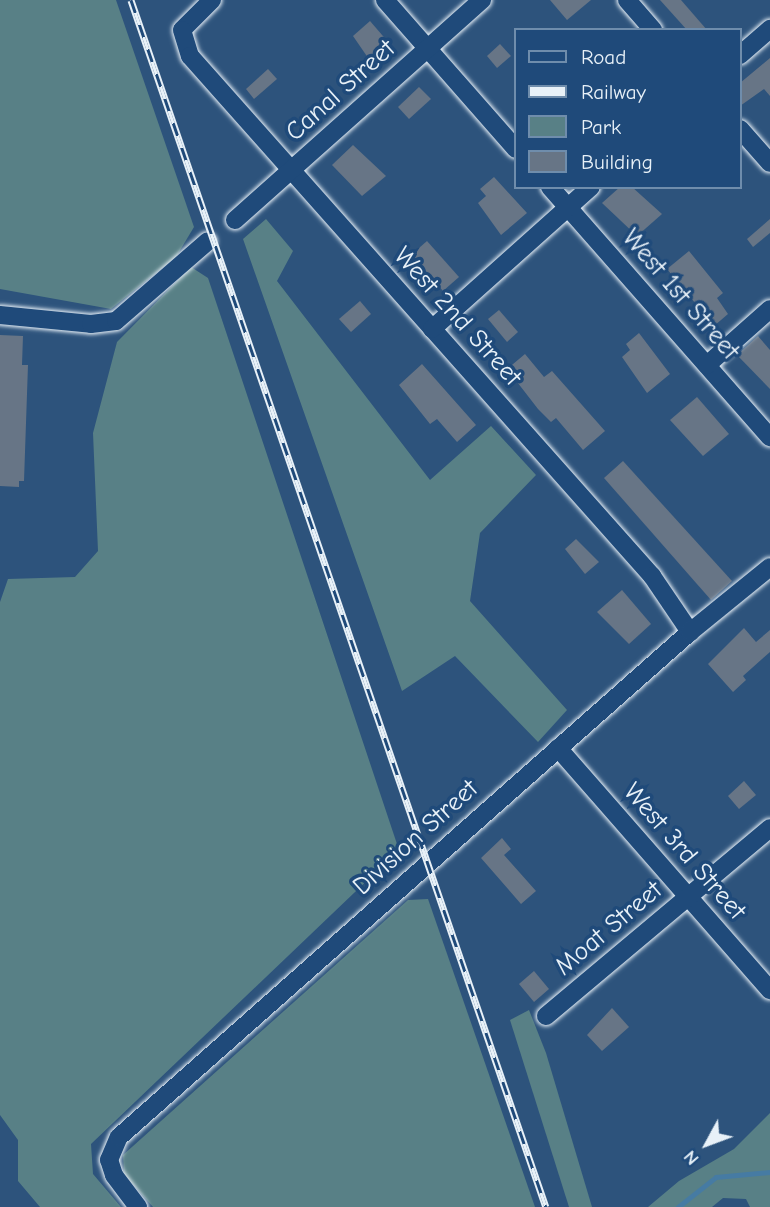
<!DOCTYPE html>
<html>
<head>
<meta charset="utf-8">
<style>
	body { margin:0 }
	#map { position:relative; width:770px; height:1207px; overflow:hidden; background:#2d537c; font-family:"Comic Neue",sans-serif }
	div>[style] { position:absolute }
	.green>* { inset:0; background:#588086 }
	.stream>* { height:4.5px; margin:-2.25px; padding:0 2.25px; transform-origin:2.25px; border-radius:2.25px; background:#467ba3 }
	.building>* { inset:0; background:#677586 }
	.roads { filter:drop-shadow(0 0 2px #e8f1f8) drop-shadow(0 0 2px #e8f1f8) }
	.minor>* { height:18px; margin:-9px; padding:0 9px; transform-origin:9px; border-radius:9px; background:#1f4a7a }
	.rail>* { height:7px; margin-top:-3.5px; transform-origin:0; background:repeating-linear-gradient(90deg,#1f4a7a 0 13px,#e8f1f8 0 26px); box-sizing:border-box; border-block:2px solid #e8f1f8 }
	span { translate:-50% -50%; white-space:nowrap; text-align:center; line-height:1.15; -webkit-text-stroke:7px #1f4a7a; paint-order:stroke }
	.street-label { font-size:26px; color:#e8f1f8 }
	.legend { position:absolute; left:514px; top:28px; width:228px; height:161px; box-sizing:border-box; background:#1f4a7a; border:2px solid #6f8dac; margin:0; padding:9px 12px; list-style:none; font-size:21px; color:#e8f1f8 }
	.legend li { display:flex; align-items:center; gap:14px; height:35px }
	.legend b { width:35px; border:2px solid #6f8dac }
	.north { position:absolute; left:672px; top:1109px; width:70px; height:70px; -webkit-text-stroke:5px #1f4a7a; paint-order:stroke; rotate:229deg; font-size:19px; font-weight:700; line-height:28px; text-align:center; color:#e8f1f8 }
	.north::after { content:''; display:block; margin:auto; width:24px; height:32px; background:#e8f1f8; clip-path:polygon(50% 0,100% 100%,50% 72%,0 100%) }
</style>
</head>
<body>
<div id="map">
	<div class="green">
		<div style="clip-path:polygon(0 0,116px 0,194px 227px,176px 257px,111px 309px,0 289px)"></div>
		<div style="clip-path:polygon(266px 219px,293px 251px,277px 281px,430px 480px,491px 426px,536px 475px,480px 533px,470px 601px,567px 710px,538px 742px,455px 656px,402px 691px,243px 239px)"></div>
		<div style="clip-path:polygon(191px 267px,208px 278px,399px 850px,91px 1144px,93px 1174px,121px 1207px,40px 1207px,18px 1181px,18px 1140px,0 1115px,0 602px,8px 579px,75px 577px,98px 551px,93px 433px,117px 342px)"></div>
		<div style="clip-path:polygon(428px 899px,535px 1207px,153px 1207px,124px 1174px,123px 1155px,408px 900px)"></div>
		<div style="clip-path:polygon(529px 1010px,546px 1053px,592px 1207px,569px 1207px,510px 1020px)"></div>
		<div style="clip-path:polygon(770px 1113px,770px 1207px,750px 1207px,746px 1199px,723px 1198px,712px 1207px,648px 1207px,679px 1181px,734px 1149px)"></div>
	</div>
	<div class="stream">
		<div style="left:678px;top:1207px;width:48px;rotate:-38.3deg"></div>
		<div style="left:716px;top:1177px;width:54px;rotate:-5.3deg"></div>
	</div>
	<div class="building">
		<div style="clip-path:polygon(550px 0,591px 0,567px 20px)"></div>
		<div style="clip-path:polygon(660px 0,681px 0,707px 30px,687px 30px)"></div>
		<div style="clip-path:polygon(370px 21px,395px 50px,375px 68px,353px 36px)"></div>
		<div style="clip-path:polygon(500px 44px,511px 56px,497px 68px,487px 56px)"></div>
		<div style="clip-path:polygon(770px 58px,770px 96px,764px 89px,740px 106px,740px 83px)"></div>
		<div style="clip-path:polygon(268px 69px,277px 79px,254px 99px,246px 89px)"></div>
		<div style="clip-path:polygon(419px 87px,431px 99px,409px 119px,398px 107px)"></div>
		<div style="clip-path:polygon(353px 145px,386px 176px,362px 196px,332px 165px)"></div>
		<div style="clip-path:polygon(494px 177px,527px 213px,501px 235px,478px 203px,486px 196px,480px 189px)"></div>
		<div style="clip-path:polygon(620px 187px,632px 187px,662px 214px,637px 236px,602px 203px)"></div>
		<div style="clip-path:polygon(770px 219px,770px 233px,753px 247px,747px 239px)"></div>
		<div style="clip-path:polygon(427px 241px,459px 277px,443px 291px,411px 255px)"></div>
		<div style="clip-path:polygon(689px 251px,723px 293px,717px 298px,728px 314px,714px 326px,667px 269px)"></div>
		<div style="clip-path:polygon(360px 301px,371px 314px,351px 332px,339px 319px)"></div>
		<div style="clip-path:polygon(499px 310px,518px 332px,507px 342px,488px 319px)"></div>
		<div style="clip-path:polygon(639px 333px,670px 374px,647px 393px,622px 357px,630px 350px,626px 344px)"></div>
		<div style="clip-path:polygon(0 335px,23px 336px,22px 365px,28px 365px,24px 481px,19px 481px,19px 487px,0 486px)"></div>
		<div style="clip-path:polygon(758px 336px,770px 350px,770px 389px,737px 355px)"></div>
		<div style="clip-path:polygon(525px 354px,544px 377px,552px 371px,605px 431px,583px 450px,556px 418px,551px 422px,538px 409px,507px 369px)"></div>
		<div style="clip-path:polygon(422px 364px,476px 425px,457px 442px,437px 419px,430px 424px,399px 385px)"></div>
		<div style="clip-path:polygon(697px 397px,729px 434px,703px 456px,670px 420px)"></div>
		<div style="clip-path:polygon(623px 461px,732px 581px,711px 600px,604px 478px)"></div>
		<div style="clip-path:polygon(576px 539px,599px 562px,585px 574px,565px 549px)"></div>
		<div style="clip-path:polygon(622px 590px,651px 624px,629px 644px,597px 612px)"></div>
		<div style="clip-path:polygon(744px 628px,756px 642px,770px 630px,770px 652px,743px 676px,746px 680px,733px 692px,708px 664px)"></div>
		<div style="clip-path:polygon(744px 781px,756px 795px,739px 809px,728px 796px)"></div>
		<div style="clip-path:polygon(502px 838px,511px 849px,504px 855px,536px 891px,521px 904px,481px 858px)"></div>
		<div style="clip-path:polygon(534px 971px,549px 989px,534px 1002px,519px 984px)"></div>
		<div style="clip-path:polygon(612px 1008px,629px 1027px,602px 1051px,587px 1035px)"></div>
	</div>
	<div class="roads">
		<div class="minor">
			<div style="left:212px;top:0;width:42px;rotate:135deg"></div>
			<div style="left:182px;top:30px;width:27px;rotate:73deg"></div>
			<div style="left:190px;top:56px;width:696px;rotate:48.38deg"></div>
			<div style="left:652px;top:576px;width:68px;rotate:55.8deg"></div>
			<div style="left:385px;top:0;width:198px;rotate:48.7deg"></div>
			<div style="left:627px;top:0;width:40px;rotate:49deg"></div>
			<div style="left:740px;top:55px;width:40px;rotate:-41deg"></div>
			<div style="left:740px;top:129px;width:45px;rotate:48.6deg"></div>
			<div style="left:550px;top:187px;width:333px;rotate:48.7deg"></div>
			<div style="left:235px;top:220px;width:331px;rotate:-41.7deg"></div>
			<div style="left:0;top:315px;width:91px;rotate:5.6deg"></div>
			<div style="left:91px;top:324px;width:25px;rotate:-7deg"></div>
			<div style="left:116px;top:321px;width:121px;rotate:-41deg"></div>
			<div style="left:432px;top:329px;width:213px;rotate:-41.8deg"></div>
			<div style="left:707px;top:365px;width:84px;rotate:-41.6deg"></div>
			<div style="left:558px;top:748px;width:322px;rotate:48.8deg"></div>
			<div style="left:546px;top:1016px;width:292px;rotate:-40deg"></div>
			<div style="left:138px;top:1207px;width:40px;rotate:-127deg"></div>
			<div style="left:114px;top:1175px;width:16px;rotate:-108deg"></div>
			<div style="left:109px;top:1160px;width:25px;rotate:-67deg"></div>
			<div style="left:119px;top:1137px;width:762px;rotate:-41.49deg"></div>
			<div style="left:690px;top:632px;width:103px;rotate:-39.1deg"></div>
		</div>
	</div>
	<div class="rail">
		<div style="left:131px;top:0;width:1276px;rotate:71.03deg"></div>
	</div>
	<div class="street-label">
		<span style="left:341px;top:91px;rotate:-42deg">Canal Street</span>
		<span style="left:680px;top:295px;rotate:49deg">West 1st Street</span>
		<span style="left:457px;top:317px;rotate:48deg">West 2nd Street</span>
		<span style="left:416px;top:838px;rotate:-42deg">Division Street</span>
		<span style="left:684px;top:852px;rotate:49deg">West 3rd Street</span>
		<span style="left:609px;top:929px;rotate:-40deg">Moat Street</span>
	</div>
	<ul class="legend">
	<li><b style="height:9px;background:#1f4a7a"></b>Road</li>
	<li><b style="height:9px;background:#e8f1f8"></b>Railway</li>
	<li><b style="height:19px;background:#588086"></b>Park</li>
	<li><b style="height:19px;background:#677586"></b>Building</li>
	</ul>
	<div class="north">N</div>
</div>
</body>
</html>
